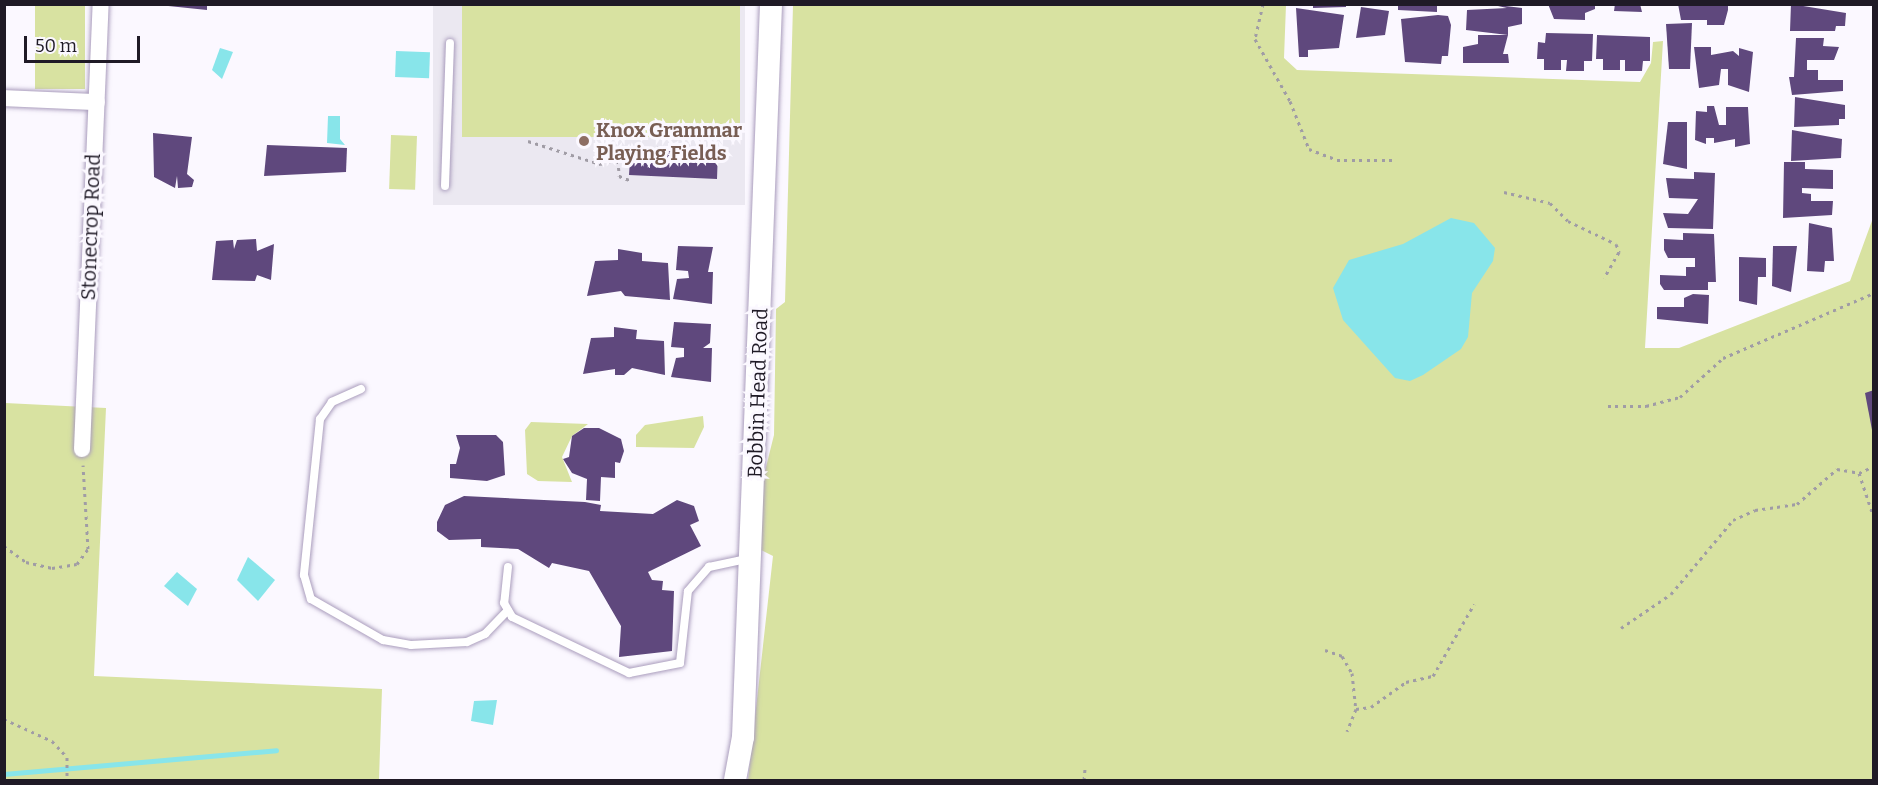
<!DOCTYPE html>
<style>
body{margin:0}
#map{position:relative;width:1878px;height:785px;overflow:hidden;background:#fbf8ff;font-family:Bitter,serif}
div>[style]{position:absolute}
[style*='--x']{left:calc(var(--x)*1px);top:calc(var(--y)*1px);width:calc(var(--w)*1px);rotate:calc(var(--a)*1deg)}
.built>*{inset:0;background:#ebe8f1;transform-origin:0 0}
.green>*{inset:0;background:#d8e2a1;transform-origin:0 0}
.water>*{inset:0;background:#88e5ea;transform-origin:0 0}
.stream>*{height:4.5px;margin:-2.25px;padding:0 2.25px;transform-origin:2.25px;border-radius:2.25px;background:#88e5ea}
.building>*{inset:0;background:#5f487d}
.path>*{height:3px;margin-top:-1.5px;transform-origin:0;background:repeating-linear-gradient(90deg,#a09ca5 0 3px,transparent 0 7.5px)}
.roads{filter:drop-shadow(0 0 2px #aa9dbd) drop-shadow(0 0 2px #aa9dbd)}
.service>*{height:8px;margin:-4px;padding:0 4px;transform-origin:4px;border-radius:4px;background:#fff}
.minor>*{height:16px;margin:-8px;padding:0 8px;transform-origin:8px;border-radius:8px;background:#fff}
.secondary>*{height:22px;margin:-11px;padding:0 11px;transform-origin:11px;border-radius:11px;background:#fff}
.dots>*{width:16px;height:16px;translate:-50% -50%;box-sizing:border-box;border:3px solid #fbf8ff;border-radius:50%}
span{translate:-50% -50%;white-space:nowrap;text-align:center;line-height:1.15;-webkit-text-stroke:6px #fbf8ff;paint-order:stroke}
.education-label{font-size:20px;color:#785e54;font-weight:700}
.left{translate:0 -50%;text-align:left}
.street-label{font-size:20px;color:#1f1a26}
.frame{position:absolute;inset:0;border:6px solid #1f1a26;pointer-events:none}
.scale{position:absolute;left:24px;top:36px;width:116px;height:27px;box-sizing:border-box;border:3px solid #1f1a26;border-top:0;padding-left:8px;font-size:18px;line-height:21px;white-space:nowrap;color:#1f1a26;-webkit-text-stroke:4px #fbf8ff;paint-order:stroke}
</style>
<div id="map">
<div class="built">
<div style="left:433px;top:5px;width:312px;height:200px"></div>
</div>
<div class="green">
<div style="left:35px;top:5px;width:50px;height:84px"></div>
<div style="left:462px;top:5px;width:278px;height:132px"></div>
<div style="clip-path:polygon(793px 5px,1286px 5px,1284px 58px,1297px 70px,1640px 82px,1651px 63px,1653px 42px,1663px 41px,1645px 348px,1679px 348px,1850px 281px,1873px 218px,1873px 780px,748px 780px,773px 556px,747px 543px,774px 435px,776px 309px,785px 302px)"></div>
<div style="left:391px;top:135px;width:26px;height:54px;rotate:2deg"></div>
<div style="clip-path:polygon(5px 403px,106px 408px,94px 676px,382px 689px,379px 780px,5px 780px)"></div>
<div style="clip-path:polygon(703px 416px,704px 427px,694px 448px,636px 447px,636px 435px,645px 425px)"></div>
<div style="clip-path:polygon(531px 422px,588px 424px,572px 436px,562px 457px,572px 482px,538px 481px,527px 474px,525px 430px)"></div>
</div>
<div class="water">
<div style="clip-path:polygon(220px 48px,233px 52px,222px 79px,212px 70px)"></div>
<div style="left:396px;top:51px;width:34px;height:26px;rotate:2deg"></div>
<div style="clip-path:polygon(328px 116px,340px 116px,340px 139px,345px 145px,327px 143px)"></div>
<div style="clip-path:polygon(1451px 218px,1474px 223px,1495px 248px,1493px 261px,1472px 293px,1468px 337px,1461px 349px,1423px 375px,1410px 381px,1395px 378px,1343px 320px,1333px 288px,1349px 260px,1403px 244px)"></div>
<div style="clip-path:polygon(248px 557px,275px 580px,258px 601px,237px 580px)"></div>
<div style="clip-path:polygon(177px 572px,197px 589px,188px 606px,164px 586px)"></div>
<div style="clip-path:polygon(497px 700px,493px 725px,471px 721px,474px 701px)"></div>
</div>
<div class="stream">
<div style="--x:4;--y:774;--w:273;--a:-5"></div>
</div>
<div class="building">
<div style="clip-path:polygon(149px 4px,207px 4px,207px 10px)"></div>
<div style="clip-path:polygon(1313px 4px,1346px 4px,1346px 7px,1313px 8px)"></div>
<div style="clip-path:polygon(1398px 4px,1437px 4px,1437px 12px,1398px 10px)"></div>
<div style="clip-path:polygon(1489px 4px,1522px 8px,1522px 24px,1508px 27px,1508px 35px,1466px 30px,1467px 10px,1507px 8px)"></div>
<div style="clip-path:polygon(1548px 4px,1595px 5px,1595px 9px,1585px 13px,1585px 20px,1554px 19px)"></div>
<div style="clip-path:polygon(1615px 4px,1640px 4px,1642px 12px,1614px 11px)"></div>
<div style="clip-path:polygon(1678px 4px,1728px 4px,1728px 10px,1724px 25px,1707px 25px,1707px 20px,1681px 20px)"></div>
<div style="clip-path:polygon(1791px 4px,1846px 13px,1845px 26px,1836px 26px,1835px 31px,1790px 31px)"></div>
<div style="clip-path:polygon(1361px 7px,1389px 11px,1385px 35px,1356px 38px)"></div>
<div style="clip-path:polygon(1296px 8px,1344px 15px,1339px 48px,1308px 50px,1308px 57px,1299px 57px)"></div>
<div style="clip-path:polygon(1438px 15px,1448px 16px,1451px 25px,1448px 56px,1442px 56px,1441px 64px,1405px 62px,1401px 19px)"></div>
<div style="clip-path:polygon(1692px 23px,1690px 69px,1669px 69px,1666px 24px)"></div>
<div style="clip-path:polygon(1546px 33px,1593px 34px,1592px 61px,1584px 61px,1584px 71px,1566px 71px,1567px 60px,1561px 60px,1561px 70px,1544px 70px,1544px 59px,1537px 59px,1538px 42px,1545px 43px)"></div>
<div style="clip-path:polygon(1478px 35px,1508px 35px,1503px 54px,1508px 54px,1509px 63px,1463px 63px,1463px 47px,1478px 44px)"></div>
<div style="clip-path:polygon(1597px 35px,1650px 37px,1650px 61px,1643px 61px,1642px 71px,1625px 71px,1625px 60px,1620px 60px,1620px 70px,1603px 70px,1603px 59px,1596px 59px)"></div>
<div style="clip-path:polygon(1796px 38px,1824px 38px,1823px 46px,1839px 47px,1834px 60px,1807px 60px,1807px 70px,1818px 70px,1818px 80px,1843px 80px,1843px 91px,1792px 95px,1789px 77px,1794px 77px)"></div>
<div style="clip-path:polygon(1694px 47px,1711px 47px,1711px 55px,1733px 51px,1739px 56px,1739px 48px,1753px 52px,1749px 92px,1728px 85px,1728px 69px,1721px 69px,1719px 85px,1699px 88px)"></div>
<div style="clip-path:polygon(1795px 97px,1845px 105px,1845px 119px,1839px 119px,1839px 125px,1794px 127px)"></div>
<div style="clip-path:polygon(1707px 106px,1714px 106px,1719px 125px,1726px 125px,1726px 107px,1748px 107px,1750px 144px,1735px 147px,1735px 139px,1714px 143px,1714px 138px,1706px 138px,1706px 144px,1695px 140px,1696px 111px,1707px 112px)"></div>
<div style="clip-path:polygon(1668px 122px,1687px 122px,1687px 169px,1663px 164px)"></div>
<div style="clip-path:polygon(1792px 130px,1842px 139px,1841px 158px,1791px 161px)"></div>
<div style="clip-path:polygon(153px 133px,192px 137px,187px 174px,194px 180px,192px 187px,178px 188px,177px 176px,175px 188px,154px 177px)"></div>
<div style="clip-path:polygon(267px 145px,347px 148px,346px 172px,264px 176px)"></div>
<div style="clip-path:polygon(660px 148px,718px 150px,717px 179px,629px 175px,630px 159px,660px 153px)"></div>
<div style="clip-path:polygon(1784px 162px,1805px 162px,1805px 169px,1833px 170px,1833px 189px,1802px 188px,1802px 193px,1811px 194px,1811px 201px,1833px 201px,1832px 215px,1783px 218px)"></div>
<div style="clip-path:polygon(1694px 172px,1715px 173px,1713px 229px,1668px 228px,1663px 213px,1688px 214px,1698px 199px,1669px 198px,1666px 178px,1694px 179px)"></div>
<div style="clip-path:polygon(1809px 223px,1832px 228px,1834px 261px,1825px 261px,1824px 272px,1807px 271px)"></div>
<div style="clip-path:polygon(1683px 233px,1714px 234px,1716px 282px,1708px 282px,1708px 290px,1664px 290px,1660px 284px,1660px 275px,1686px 276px,1686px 267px,1695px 267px,1695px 258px,1668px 258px,1664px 250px,1664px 239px,1683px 240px)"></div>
<div style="clip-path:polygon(256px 239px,257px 251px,274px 244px,271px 280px,257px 275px,255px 281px,212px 280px,216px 241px,233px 240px,234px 249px,237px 240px)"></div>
<div style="clip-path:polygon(678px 246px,713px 247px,708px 272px,713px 272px,712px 304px,673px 299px,677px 279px,689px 278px,688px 271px,676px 270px)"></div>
<div style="clip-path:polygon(1773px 246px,1797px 246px,1791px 292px,1772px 286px)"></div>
<div style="clip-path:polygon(618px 249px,642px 253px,642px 261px,668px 263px,670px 300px,625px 296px,621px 291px,587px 296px,595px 261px,618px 260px)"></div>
<div style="clip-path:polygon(1739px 257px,1766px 258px,1766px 277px,1758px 277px,1757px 305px,1739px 301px)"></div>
<div style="clip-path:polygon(1693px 294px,1709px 295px,1708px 324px,1657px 319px,1657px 307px,1684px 307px,1684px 298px)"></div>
<div style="clip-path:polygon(674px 322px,711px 324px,710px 343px,703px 348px,712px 348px,711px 382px,671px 377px,676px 358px,684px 357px,684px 348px,671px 347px)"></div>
<div style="clip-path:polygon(614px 327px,637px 330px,636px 339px,664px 341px,665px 375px,632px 368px,624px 375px,615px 375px,615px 369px,583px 374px,591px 338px,614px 337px)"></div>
<div style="clip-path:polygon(1874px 390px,1874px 430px,1872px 430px,1865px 393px)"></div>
<div style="clip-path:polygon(584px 428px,599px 428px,621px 439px,624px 451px,620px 463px,615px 462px,615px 478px,601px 477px,600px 501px,586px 500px,587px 479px,572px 473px,563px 459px,569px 457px,572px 436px)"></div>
<div style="clip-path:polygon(456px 435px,496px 435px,503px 442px,505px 475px,487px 481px,450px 478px,450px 464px,456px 464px,460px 448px)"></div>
<div style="clip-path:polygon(464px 496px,585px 502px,601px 505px,600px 511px,653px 514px,677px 500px,694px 506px,699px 521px,690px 525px,701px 546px,648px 572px,652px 580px,663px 581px,662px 590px,674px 591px,672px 651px,619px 657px,621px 626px,589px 571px,552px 563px,549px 568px,518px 549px,481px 547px,481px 539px,449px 540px,437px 531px,437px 522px,445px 505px)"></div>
</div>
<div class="path">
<div style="--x:1263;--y:4;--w:36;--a:103"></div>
<div style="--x:1255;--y:39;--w:71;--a:60.6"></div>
<div style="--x:1290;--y:101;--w:52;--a:68.4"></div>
<div style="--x:1309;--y:149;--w:30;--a:21"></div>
<div style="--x:1337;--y:160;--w:60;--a:0"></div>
<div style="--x:528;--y:141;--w:76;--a:17.7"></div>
<div style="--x:600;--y:164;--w:61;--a:-16.1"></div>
<div style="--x:618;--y:160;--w:16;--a:86"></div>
<div style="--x:619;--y:176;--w:14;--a:21"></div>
<div style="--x:1504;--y:192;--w:47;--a:13.4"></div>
<div style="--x:1550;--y:203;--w:25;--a:45"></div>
<div style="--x:1568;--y:221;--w:53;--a:25.6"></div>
<div style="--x:1616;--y:244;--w:9;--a:69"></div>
<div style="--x:1619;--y:252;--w:30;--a:120"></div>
<div style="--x:1608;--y:406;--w:38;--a:0"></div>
<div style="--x:1646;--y:406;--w:35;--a:-15"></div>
<div style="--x:1680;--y:397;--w:58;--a:-42.2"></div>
<div style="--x:1723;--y:358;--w:164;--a:-23.3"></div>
<div style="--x:1859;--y:473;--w:17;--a:-25"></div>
<div style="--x:4;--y:546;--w:27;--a:36"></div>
<div style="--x:26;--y:562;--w:27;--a:13"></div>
<div style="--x:52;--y:568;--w:25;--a:-9"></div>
<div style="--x:77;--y:564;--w:19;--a:-54"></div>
<div style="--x:88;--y:549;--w:84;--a:-93.4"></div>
<div style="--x:1621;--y:628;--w:60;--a:-34.2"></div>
<div style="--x:1671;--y:594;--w:97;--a:-50"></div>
<div style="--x:1733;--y:520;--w:24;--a:-24"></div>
<div style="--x:1755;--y:510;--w:42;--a:-8.1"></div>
<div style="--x:1797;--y:504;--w:53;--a:-41.2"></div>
<div style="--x:1837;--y:469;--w:22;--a:10"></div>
<div style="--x:1859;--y:473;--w:47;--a:71.6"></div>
<div style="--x:1325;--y:650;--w:18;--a:19"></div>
<div style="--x:1342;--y:656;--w:20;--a:60"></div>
<div style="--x:1352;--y:673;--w:36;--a:84"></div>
<div style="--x:1356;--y:709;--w:24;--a:112"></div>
<div style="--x:1356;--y:709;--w:15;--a:-8"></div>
<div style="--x:1371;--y:707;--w:43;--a:-35.5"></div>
<div style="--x:1406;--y:682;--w:28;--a:-13"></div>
<div style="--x:1433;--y:676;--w:83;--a:-60.3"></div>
<div style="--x:4;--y:719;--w:53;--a:24.6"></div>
<div style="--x:52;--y:741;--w:22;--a:47"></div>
<div style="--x:67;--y:757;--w:23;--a:90"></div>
<div style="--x:1084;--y:780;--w:11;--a:-85"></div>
</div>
<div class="roads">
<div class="service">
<div style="--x:445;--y:186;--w:143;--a:-88"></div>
<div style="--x:361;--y:389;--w:32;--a:156"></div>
<div style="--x:332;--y:402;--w:21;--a:125"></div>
<div style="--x:320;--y:419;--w:157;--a:95.9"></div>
<div style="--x:304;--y:575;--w:25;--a:74"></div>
<div style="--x:311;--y:599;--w:83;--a:29.7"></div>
<div style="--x:383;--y:640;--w:28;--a:10"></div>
<div style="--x:411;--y:645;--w:56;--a:-3.1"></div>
<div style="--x:467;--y:642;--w:20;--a:-24"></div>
<div style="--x:485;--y:634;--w:33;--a:-46"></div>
<div style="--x:508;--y:567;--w:36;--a:96"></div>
<div style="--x:504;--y:603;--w:16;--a:60"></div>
<div style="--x:512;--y:617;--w:130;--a:25.6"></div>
<div style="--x:629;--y:673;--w:52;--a:-11.1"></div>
<div style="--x:680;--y:663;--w:72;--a:-83.7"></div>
<div style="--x:688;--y:591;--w:32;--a:-49"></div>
<div style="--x:709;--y:567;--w:40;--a:-12"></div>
</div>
<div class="minor">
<div style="--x:4;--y:98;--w:93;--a:2.5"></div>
<div style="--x:82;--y:449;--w:445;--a:-87.6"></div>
</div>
<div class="secondary">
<div style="--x:735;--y:780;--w:44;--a:-79.5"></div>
<div style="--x:743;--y:737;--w:734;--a:-87.81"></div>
</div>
</div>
<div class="dots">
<div style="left:584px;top:141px;background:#8d6e63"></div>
</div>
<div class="education-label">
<span class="left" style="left:596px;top:142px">Knox Grammar<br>Playing Fields</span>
</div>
<div class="street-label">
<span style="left:91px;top:227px;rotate:-88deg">Stonecrop Road</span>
<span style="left:758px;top:393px;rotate:-88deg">Bobbin Head Road</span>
</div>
<div class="frame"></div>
<div class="scale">50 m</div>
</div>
